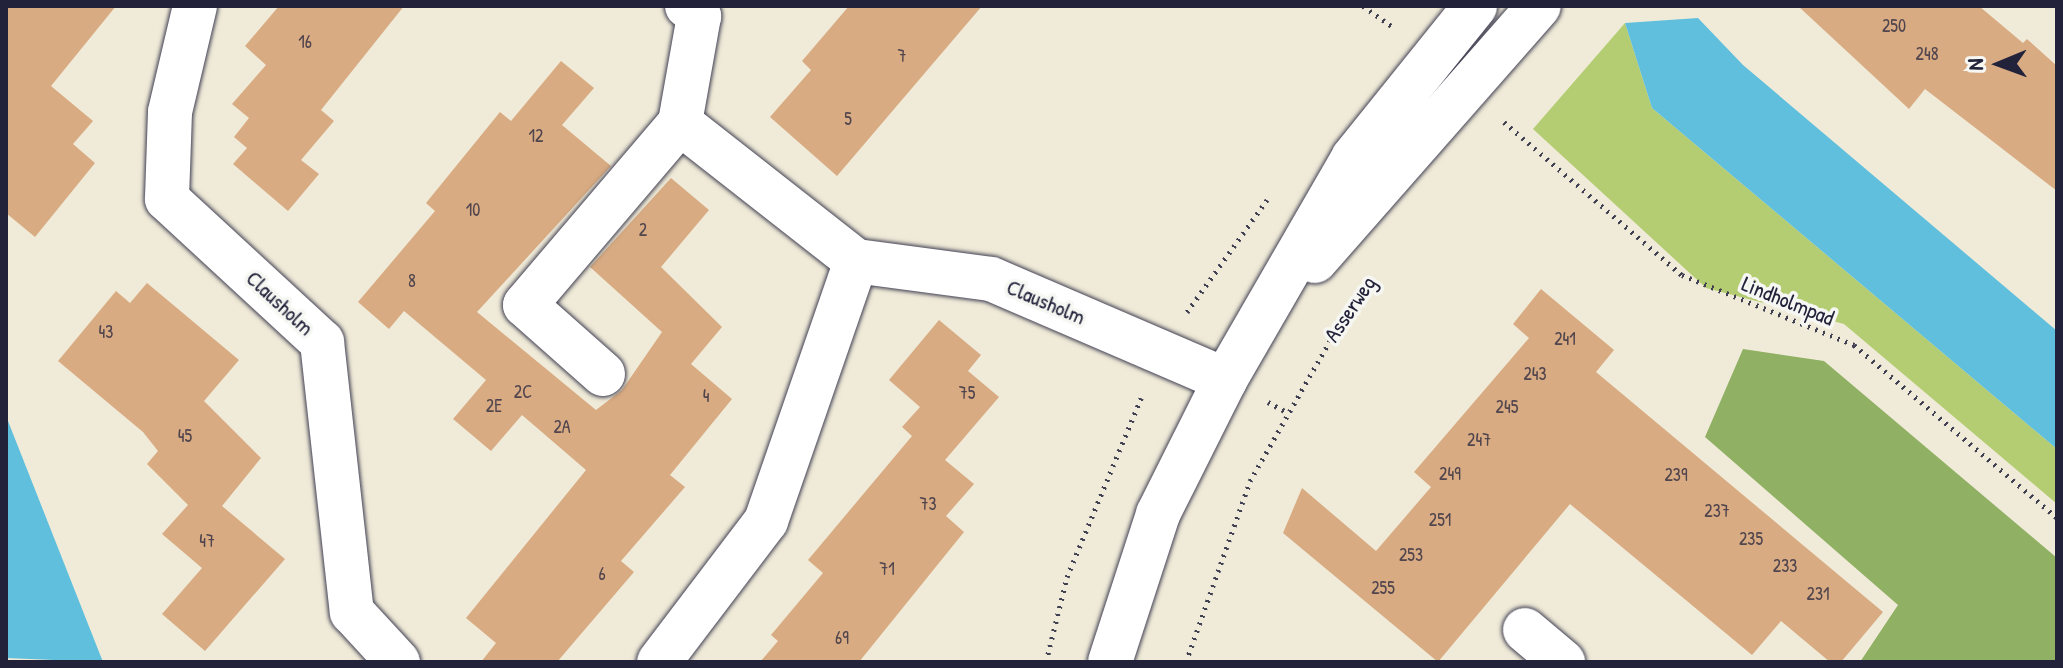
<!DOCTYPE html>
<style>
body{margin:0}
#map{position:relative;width:2063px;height:668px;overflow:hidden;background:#f0ebd8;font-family:"Patrick Hand",sans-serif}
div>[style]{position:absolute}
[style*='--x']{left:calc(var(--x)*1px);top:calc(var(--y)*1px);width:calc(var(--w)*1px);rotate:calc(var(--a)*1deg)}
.green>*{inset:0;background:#b5cd72}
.forest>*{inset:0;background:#90b064}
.water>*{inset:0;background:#5fbfdd}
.building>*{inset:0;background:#d8ab82}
.path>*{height:5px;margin-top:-2.5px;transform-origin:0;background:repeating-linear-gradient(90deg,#414053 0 2px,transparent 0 8px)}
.roads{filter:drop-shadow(0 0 2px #414053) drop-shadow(0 0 2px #414053)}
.minor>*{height:44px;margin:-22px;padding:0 22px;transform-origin:22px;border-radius:22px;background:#fff}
span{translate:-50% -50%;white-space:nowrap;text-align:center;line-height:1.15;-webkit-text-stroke:7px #f6f6f2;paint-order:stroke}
.number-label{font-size:18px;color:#50444d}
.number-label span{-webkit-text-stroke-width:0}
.street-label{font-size:22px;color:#22223b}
.frame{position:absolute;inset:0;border:8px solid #22223b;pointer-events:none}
.north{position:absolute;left:1959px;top:24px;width:80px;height:80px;-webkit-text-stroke:6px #f6f6f2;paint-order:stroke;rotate:269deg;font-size:22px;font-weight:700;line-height:32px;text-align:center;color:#22223b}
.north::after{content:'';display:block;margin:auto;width:28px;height:36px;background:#22223b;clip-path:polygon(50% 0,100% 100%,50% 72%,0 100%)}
</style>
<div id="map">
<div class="green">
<div style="clip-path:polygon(1625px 23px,1652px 108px,2057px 449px,2057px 504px,1844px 324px,1706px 288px,1533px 129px)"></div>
</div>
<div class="forest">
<div style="clip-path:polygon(1743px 349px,1824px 361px,2057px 558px,2057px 662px,1860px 662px,1898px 605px,1705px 437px)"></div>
</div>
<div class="water">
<div style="clip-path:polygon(1698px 18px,1743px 65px,2057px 331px,2057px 449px,1652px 108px,1625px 23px)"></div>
<div style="clip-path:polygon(6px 416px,103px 662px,6px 658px)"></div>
</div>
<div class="building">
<div style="clip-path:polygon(6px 6px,116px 6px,51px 86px,93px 121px,73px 144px,95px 163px,35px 237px,6px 213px)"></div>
<div style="clip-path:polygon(279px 6px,404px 6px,321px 110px,334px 121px,301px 160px,319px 174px,288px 211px,233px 164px,247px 148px,234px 137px,249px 118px,232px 104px,266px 65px,245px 46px)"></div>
<div style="clip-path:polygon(849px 6px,982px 6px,837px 176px,770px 117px,811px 70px,802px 61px)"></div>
<div style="clip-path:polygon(1798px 6px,1979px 6px,2023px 43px,2027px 39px,2057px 66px,2057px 191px,1925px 89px,1909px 109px)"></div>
<div style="clip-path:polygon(561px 61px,594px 88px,562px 125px,611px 166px,477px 312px,596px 410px,622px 390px,662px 332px,590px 267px,671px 178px,709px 210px,661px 267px,722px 327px,691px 364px,732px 399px,670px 475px,685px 487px,621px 561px,634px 572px,557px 662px,481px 662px,496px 643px,466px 618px,586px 470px,522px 415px,491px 451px,453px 419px,486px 380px,404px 311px,389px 329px,358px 302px,435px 211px,426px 203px,500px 112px,511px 121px)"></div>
<div style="clip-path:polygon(147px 283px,239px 360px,204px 401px,261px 458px,222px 506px,285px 559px,205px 651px,162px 614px,202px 568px,162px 534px,188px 505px,147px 464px,158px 451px,143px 432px,58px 361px,116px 291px,130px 303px)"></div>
<div style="clip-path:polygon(1541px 289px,1614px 350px,1596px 372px,1883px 612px,1841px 662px,1830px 662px,1781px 621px,1752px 655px,1570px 504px,1438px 662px,1283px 533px,1302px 488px,1376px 551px,1431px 487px,1414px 472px,1529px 338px,1513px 324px)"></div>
<div style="clip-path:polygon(939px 320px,981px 355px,968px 371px,999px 397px,945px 460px,974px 484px,946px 516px,964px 532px,859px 662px,760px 662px,778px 641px,771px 635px,823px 573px,808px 560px,912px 436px,902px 427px,920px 407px,889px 380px)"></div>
</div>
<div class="path">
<div style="--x:1363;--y:6;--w:37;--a:35"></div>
<div style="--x:1504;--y:122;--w:235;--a:40.7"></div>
<div style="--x:1682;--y:275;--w:186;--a:22.1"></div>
<div style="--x:1854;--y:345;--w:267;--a:40.4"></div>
<div style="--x:1187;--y:312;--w:138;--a:-54.5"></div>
<div style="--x:1268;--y:402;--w:19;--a:28"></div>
<div style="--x:1046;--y:662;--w:88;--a:-76.1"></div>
<div style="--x:1067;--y:577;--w:194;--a:-67.5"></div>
<div style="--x:1186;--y:662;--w:192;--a:-70.5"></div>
<div style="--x:1250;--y:481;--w:214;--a:-60.3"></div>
</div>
<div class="roads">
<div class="minor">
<div style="--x:195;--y:6;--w:109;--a:103.3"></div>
<div style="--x:170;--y:112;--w:87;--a:92"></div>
<div style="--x:167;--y:199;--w:211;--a:42.7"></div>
<div style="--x:322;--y:342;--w:272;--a:83.7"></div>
<div style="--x:352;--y:612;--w:68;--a:47.4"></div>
<div style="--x:687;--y:6;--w:16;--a:40"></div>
<div style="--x:699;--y:16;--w:109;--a:100.1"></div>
<div style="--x:680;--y:123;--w:224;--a:38.1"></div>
<div style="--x:856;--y:261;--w:136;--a:7.6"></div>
<div style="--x:991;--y:279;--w:255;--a:23.3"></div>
<div style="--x:1315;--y:261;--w:339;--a:-48.7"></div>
<div style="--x:603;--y:374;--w:104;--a:-138.5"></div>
<div style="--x:525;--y:305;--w:239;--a:-49.6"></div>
<div style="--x:1525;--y:630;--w:50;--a:40.1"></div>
<div style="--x:659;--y:662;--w:177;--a:-52.8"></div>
<div style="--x:766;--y:521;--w:275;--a:-70.9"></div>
<div style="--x:1110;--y:662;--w:156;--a:-72"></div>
<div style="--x:1158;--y:514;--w:150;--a:-63.4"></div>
<div style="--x:1225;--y:380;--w:256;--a:-60"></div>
<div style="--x:1353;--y:158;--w:195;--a:-51.2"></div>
</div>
</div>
<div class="number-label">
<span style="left:1894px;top:26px">250</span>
<span style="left:305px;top:42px">16</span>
<span style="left:1927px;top:54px">248</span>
<span style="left:902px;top:56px">7</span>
<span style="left:848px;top:119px">5</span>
<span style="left:536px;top:136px">12</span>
<span style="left:473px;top:210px">10</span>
<span style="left:643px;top:230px">2</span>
<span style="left:412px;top:281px">8</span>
<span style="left:106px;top:332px">43</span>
<span style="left:1565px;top:339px">241</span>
<span style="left:1535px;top:374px">243</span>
<span style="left:523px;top:392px">2C</span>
<span style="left:967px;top:393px">75</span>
<span style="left:706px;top:396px">4</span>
<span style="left:494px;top:406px">2E</span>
<span style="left:1507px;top:407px">245</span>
<span style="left:562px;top:427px">2A</span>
<span style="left:185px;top:436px">45</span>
<span style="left:1479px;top:440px">247</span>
<span style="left:1450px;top:474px">249</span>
<span style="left:1676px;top:475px">239</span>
<span style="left:928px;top:504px">73</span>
<span style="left:1717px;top:511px">237</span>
<span style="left:1440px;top:520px">251</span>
<span style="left:1751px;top:539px">235</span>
<span style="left:207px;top:541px">47</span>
<span style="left:1411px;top:555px">253</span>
<span style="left:1785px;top:566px">233</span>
<span style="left:887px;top:569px">71</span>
<span style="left:602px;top:574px">6</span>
<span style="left:1383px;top:588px">255</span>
<span style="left:1818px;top:594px">231</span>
<span style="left:842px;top:638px">69</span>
</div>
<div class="street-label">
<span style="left:1788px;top:301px;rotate:22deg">Lindholmpad</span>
<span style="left:1046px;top:302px;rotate:23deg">Clausholm</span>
<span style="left:280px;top:303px;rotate:43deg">Clausholm</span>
<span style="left:1350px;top:309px;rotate:-56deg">Asserweg</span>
</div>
<div class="frame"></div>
<div class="north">N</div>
</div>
